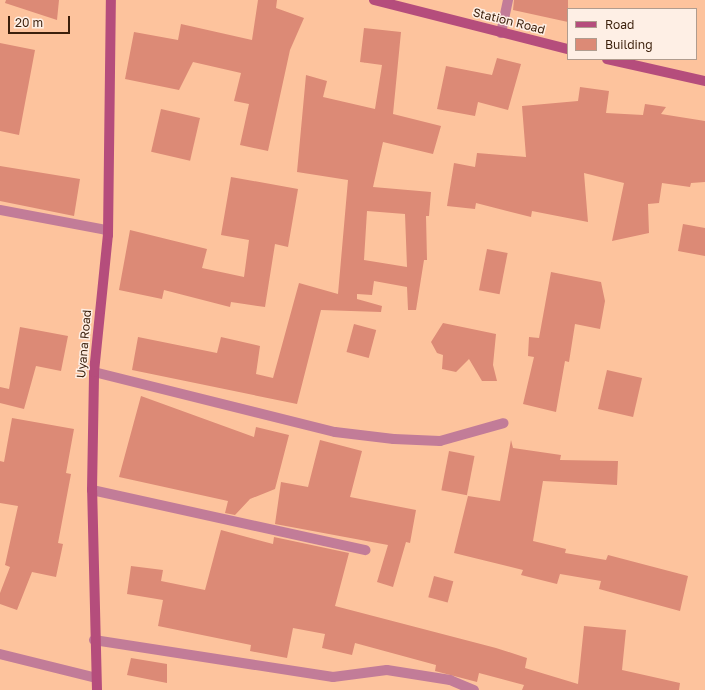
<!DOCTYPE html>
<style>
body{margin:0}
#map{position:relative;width:705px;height:690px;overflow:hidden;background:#fdc39d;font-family:"Golos Text",sans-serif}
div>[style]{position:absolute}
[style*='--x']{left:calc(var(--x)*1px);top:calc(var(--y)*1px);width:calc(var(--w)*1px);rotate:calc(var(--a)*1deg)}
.building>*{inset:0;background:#dc8a76;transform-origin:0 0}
.street>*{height:10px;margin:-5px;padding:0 5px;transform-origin:5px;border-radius:5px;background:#c27c98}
.secondary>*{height:10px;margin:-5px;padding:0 5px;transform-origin:5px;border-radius:5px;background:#b54d7c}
span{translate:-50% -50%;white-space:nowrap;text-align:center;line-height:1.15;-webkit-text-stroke:3px #feefe5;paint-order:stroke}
.street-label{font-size:12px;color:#3b1f0b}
.legend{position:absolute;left:567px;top:8px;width:130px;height:52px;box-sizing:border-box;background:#feefe5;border:1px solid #b09c8e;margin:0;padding:5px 7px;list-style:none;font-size:12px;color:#3b1f0b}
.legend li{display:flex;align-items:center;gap:8px;height:20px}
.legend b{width:20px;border:1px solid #b09c8e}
.scale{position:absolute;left:8px;top:16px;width:62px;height:18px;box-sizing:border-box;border:2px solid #3b1f0b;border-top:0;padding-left:5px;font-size:12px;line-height:14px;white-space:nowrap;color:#3b1f0b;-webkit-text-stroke:3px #feefe5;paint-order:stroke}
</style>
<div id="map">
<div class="building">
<div style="clip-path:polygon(6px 0,59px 0,57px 20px,5px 3px)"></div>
<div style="clip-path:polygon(258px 0,277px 0,276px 8px,304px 18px,290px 50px,268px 151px,240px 145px,249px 104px,234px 101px,241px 73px,193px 62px,179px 90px,125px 79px,134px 32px,178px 40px,181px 24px,252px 40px)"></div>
<div style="clip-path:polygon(514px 0,568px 0,568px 22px,513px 10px)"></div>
<div style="clip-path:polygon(evenodd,364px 28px,401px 32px,393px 114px,441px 126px,433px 154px,383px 142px,373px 187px,431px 192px,429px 216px,426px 216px,427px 260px,424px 260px,416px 310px,408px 310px,407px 287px,374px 281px,372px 295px,357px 294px,357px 299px,382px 306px,381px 312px,321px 310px,297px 404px,132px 370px,138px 337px,217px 353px,221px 337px,260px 346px,256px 374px,273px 378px,299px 283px,338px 294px,348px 180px,297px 172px,306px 75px,327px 81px,323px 97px,375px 109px,382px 65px,360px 62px,364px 28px,367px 211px,405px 214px,407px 267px,364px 260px,367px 211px)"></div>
<div style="clip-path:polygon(0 43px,35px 50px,19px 135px,0 131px)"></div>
<div style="clip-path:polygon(497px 58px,521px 64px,508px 110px,478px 102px,475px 116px,437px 109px,446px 66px,492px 75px)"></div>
<div style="clip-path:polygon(580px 87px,609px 91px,606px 113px,643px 115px,645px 104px,666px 107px,661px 114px,705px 121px,705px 182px,691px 183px,690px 187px,662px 183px,659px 203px,648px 204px,649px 233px,612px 241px,624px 183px,584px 173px,588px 222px,532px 211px,531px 217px,476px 203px,475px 209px,447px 206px,454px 163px,475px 167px,477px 153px,526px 157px,522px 106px,578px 101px)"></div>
<div style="left:161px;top:109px;width:40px;height:44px;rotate:13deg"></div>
<div style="clip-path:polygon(0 166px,80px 179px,74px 216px,0 201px)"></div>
<div style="clip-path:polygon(231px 177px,298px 189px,288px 247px,275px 244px,265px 307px,231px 302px,230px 307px,164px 290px,162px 299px,119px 290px,130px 230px,207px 249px,202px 268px,244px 277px,249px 240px,221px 235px)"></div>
<div style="clip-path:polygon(683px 224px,705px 228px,705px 256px,678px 251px)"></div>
<div style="left:487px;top:249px;width:21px;height:42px;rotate:11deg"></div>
<div style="clip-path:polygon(551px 272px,601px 282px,605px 301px,600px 329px,575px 324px,569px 362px,565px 361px,556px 412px,523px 404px,534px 357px,528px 356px,529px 337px,539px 338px)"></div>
<div style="clip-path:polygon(443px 323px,496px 334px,493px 365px,497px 381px,482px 381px,469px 359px,456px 372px,442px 369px,443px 355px,437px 353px,431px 342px)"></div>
<div style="left:354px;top:324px;width:23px;height:29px;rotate:15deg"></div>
<div style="clip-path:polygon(20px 327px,68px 336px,61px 371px,36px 366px,24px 409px,0 403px,0 387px,9px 389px)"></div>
<div style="left:607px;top:370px;width:36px;height:40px;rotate:13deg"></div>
<div style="clip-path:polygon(141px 396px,254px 437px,256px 427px,289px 435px,275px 489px,250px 499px,235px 515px,225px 513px,228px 501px,119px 477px)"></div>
<div style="clip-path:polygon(12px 418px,74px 429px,66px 473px,71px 474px,58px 543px,63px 544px,56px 577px,32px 572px,17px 610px,0 604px,0 593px,10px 567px,5px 565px,18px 506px,0 503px,0 461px,4px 462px)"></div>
<div style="clip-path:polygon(320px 440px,362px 451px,350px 497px,416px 510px,410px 543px,406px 542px,393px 587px,377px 582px,388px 545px,275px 524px,281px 482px,308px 487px)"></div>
<div style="clip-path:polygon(511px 440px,513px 448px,561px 455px,560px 460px,618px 461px,617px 485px,543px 481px,533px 541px,566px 549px,565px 553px,606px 560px,608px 555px,688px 576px,680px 611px,599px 589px,601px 581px,560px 574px,557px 584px,521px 575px,523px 570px,454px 553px,468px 496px,500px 501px)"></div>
<div style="left:449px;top:451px;width:26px;height:40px;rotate:11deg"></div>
<div style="clip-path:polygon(221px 530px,273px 544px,274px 537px,349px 553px,335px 606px,496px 648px,527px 658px,525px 668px,578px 684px,584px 626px,626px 630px,622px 670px,680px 683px,679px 690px,522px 690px,524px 685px,479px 673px,477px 682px,435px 671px,436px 665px,355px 643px,352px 655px,322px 648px,325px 634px,293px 628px,287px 658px,250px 651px,251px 645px,158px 626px,163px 600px,127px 594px,131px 566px,163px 570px,161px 581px,205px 590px)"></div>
<div style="left:434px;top:576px;width:20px;height:22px;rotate:15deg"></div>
<div style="clip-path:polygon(131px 658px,167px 664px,167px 683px,127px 675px)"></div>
</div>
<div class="street">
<div style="--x:501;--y:33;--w:34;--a:-78"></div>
<div style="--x:0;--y:210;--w:109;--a:10.6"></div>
<div style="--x:107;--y:230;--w:5;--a:79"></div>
<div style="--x:94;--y:372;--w:248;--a:14"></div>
<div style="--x:335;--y:432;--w:59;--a:6.8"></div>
<div style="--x:394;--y:439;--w:46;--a:2.5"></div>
<div style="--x:440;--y:441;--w:66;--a:-15.7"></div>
<div style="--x:92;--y:490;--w:280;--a:12.4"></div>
<div style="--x:94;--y:640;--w:242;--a:8.8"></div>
<div style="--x:333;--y:677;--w:54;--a:-7.4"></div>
<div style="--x:387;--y:670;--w:64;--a:9"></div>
<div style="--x:450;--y:680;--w:26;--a:23"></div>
<div style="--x:0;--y:654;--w:99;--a:14"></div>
</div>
<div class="secondary">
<div style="--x:374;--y:0;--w:200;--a:14.2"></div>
<div style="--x:607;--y:59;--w:100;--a:12.7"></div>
<div style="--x:97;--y:690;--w:200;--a:-91.4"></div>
<div style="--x:92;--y:490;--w:118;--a:-89"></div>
<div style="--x:94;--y:372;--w:138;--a:-84.2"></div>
<div style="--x:108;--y:235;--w:235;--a:-89.3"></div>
</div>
<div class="street-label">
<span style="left:509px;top:21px;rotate:14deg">Station Road</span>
<span style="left:84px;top:344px;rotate:-85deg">Uyana Road</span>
</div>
<ul class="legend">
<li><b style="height:5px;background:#b54d7c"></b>Road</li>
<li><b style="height:11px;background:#dc8a76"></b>Building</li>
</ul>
<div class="scale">20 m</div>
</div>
